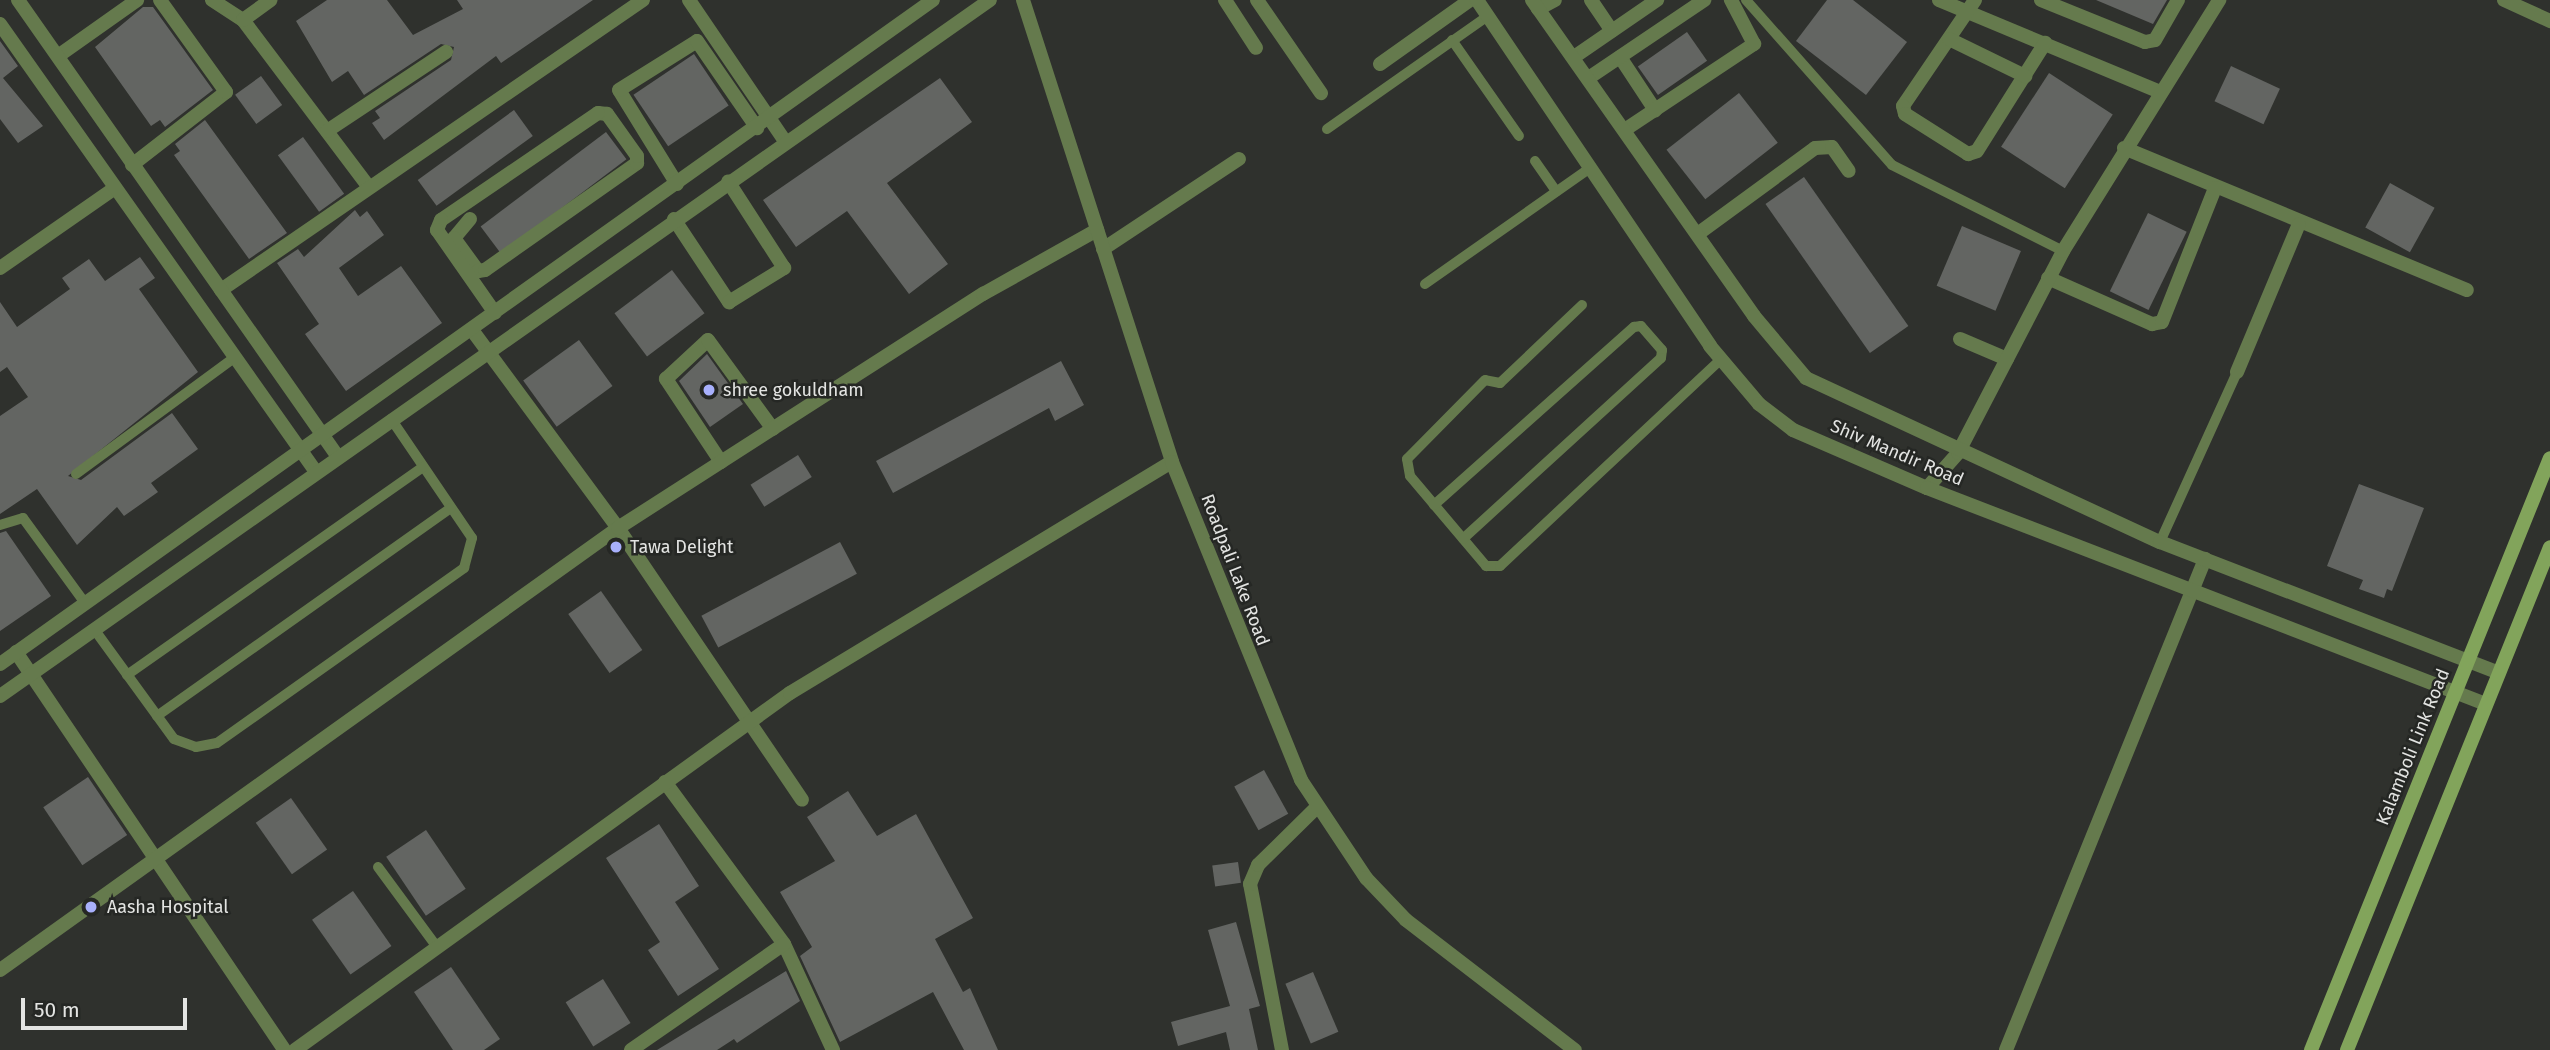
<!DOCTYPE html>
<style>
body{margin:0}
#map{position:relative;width:2550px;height:1050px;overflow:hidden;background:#2f312d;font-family:"Fira Sans",sans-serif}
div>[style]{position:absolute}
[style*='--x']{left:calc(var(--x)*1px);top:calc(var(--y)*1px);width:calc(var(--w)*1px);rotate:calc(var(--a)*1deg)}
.building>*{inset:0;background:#636562;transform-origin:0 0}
.service>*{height:10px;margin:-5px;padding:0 5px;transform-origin:5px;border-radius:5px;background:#657a4d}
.minor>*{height:14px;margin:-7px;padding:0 7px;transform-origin:7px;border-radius:7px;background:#657a4d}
.tertiary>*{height:14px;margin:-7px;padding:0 7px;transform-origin:7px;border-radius:7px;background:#657a4d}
.secondary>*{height:14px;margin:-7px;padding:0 7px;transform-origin:7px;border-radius:7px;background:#82a45b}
.dots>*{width:19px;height:19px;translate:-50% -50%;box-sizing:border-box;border:4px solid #252724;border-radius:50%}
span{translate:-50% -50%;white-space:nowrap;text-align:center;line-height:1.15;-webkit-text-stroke:5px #252724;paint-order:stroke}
.poi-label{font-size:18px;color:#e3e4e2}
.left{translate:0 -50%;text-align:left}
.street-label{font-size:18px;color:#e3e4e2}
.scale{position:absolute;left:21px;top:998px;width:166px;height:32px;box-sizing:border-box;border:4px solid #e3e4e2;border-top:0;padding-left:9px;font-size:21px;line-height:24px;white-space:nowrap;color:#e3e4e2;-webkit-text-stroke:5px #252724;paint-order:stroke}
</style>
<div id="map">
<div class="building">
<div style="clip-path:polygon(327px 0,387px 0,413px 35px,463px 9px,457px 0,593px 0,501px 63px,496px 56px,384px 140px,372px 123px,380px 118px,375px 111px,451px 60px,454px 47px,441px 44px,364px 95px,348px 71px,332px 82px,296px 21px)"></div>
<div style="clip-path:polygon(1827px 0,1853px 0,1907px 42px,1866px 95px,1796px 41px)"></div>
<div style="clip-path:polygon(2096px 0,2167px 0,2153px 24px)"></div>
<div style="clip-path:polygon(143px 7px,153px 7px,213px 90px,165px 127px,160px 120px,151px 126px,95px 47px)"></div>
<div style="left:1687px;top:32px;width:35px;height:60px;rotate:55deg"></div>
<div style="clip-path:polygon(0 41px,18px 66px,3px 78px,43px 126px,18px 143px,0 119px)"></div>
<div style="left:694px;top:54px;width:62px;height:73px;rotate:56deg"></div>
<div style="left:2231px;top:66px;width:54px;height:39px;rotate:25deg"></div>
<div style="left:2049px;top:73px;width:76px;height:88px;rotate:33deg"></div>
<div style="left:261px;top:76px;width:36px;height:32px;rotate:54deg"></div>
<div style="clip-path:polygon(940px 78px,972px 122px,887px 183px,948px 264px,909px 294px,847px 211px,796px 247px,763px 200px)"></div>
<div style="left:1739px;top:93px;width:63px;height:92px;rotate:52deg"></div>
<div style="left:514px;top:110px;width:32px;height:119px;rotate:54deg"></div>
<div style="clip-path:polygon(205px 120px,287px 233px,249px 259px,174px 155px,180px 151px,175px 144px)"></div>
<div style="left:606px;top:132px;width:34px;height:157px;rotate:53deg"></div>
<div style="left:303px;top:137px;width:70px;height:31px;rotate:54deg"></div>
<div style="left:1804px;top:177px;width:182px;height:47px;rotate:55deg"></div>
<div style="left:2390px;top:183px;width:51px;height:51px;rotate:29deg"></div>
<div style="clip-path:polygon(355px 210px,360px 217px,367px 211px,384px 235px,339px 268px,358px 296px,401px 266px,442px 323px,346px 391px,305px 334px,319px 324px,277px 263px,298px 249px,304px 257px)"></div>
<div style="left:2148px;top:213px;width:43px;height:87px;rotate:26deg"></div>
<div style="left:1962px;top:226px;width:64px;height:65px;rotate:23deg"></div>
<div style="clip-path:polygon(140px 257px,155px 278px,139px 289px,198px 372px,68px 476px,81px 480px,172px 413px,198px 449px,151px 483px,158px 492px,124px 516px,117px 507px,77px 545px,37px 489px,0 514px,0 416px,28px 397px,7px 367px,0 372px,0 302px,17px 327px,70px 289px,62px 278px,89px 259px,105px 281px)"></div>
<div style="left:672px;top:270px;width:54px;height:72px;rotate:53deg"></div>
<div style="left:579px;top:340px;width:57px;height:69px;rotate:54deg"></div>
<div style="clip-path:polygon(707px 354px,743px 404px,710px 427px,679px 381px)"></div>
<div style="clip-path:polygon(1061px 361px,1084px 405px,1055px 421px,1049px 408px,893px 493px,876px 461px)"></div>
<div style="left:798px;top:455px;width:26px;height:56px;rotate:58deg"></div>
<div style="clip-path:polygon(2359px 484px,2424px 508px,2392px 591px,2387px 589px,2384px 598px,2359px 589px,2363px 580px,2327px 566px)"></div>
<div style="clip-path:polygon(6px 531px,51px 596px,0 631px,0 533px)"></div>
<div style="left:840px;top:542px;width:36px;height:157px;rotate:62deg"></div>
<div style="left:601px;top:591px;width:72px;height:40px;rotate:55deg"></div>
<div style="left:1264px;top:770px;width:50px;height:34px;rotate:61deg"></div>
<div style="left:88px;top:777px;width:70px;height:54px;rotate:56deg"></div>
<div style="clip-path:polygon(848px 791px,877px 836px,916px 814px,973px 918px,935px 939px,963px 992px,970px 988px,998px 1050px,964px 1050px,933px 992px,840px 1042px,800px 956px,812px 947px,780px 892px,835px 861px,807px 817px)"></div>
<div style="left:291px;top:798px;width:63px;height:43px;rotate:55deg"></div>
<div style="clip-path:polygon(659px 824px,699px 886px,675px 902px,719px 969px,678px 996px,648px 950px,660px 942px,606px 858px)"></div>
<div style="left:426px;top:830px;width:71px;height:48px;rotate:56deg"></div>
<div style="left:1238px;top:862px;width:21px;height:26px;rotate:82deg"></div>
<div style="left:353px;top:891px;width:67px;height:50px;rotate:55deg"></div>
<div style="clip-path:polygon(1236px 922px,1260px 1006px,1249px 1009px,1258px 1050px,1230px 1050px,1226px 1032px,1178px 1046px,1171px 1022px,1230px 1006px,1208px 930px)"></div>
<div style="clip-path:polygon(451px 967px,500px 1039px,484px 1050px,453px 1050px,414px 992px)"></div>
<div style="clip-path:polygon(786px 971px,800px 1001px,737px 1043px,734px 1039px,717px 1050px,657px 1050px)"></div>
<div style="left:1313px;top:972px;width:65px;height:30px;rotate:67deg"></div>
<div style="left:603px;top:979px;width:52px;height:44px;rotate:58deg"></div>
</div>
<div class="service">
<div style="--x:1746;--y:0;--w:220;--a:48.5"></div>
<div style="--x:1892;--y:165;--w:191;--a:26.7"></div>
<div style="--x:1452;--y:40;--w:117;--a:55.1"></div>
<div style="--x:1327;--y:129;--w:197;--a:-35.1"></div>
<div style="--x:1535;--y:161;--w:37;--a:55"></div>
<div style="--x:1425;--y:284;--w:202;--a:-35.1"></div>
<div style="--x:1582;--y:305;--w:113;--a:136.4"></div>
<div style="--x:1500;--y:383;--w:15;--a:-169"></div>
<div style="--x:1485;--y:380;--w:111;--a:134.6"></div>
<div style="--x:1407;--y:459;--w:17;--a:80"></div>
<div style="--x:1410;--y:476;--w:118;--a:49.8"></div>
<div style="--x:1486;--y:566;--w:14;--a:0"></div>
<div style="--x:1500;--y:566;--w:301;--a:-43.1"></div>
<div style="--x:76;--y:474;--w:197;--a:-36.3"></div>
<div style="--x:1434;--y:505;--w:268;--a:-41.7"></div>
<div style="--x:1634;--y:327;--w:7;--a:-8"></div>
<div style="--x:1641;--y:326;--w:32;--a:49"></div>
<div style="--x:1662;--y:350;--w:8;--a:97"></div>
<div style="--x:1661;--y:358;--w:268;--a:137.6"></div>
<div style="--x:0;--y:525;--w:24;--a:-17"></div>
<div style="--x:23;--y:518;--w:105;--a:53.9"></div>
<div style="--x:2160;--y:542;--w:187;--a:-65.6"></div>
<div style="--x:94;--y:629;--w:136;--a:54"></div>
<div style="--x:174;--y:739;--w:23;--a:20"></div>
<div style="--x:196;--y:747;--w:21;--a:-11"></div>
<div style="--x:217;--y:743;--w:303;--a:-35.3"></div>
<div style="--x:464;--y:568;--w:31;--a:-75"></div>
<div style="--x:472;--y:538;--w:144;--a:-124.2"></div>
<div style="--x:127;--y:675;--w:362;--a:-35.1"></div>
<div style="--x:157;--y:716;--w:360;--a:-35.3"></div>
<div style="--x:378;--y:867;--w:99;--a:53.6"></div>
</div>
<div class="minor">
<div style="--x:212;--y:0;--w:37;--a:33"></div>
<div style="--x:243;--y:20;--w:209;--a:53"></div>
<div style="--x:689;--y:0;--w:171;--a:55.8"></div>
<div style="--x:1225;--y:0;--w:57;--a:57.1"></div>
<div style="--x:1257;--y:0;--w:113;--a:55.5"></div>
<div style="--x:1591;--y:0;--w:37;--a:56"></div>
<div style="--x:1939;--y:0;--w:237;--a:22.6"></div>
<div style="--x:1975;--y:0;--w:128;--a:124.2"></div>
<div style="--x:1903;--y:106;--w:8;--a:76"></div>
<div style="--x:1905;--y:114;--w:75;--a:32.4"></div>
<div style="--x:1968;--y:154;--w:9;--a:-18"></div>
<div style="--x:1977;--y:151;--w:128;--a:-57.8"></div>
<div style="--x:2041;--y:0;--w:112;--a:22"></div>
<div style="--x:2145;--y:42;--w:10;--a:-11"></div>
<div style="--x:2155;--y:40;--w:46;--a:-60.1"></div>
<div style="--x:2504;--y:0;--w:51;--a:24.5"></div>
<div style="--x:1538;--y:9;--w:19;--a:-28"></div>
<div style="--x:243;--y:20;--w:34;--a:-36"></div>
<div style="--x:1949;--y:39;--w:85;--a:26"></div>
<div style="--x:58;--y:56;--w:97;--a:-35.3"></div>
<div style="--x:1574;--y:57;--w:101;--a:-34.5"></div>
<div style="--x:1620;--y:57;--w:64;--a:56.6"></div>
<div style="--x:1380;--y:64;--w:110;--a:-35.4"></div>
<div style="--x:1590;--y:77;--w:138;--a:-34"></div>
<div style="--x:1626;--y:129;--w:154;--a:-33.6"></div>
<div style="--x:1754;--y:44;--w:50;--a:-117.6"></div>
<div style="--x:327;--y:131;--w:143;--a:-33.6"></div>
<div style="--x:2124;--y:148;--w:371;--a:22.5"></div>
<div style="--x:132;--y:165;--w:119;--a:-37.8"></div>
<div style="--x:226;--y:92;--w:113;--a:-125.7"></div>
<div style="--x:677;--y:184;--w:110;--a:-121.7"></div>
<div style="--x:619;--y:90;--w:92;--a:-32.1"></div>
<div style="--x:697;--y:41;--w:106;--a:55.4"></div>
<div style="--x:470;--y:219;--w:25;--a:130"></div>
<div style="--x:454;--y:238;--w:41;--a:54"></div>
<div style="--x:478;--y:271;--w:7;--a:-8"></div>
<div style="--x:485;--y:270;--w:186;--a:-35.1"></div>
<div style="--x:637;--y:163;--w:7;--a:-90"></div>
<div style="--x:637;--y:156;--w:52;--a:-125.5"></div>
<div style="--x:607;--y:114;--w:9;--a:-174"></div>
<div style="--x:598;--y:113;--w:190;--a:145.7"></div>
<div style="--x:441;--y:220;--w:11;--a:112"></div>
<div style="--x:437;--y:230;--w:101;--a:55.1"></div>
<div style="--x:674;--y:219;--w:100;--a:56.5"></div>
<div style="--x:729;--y:302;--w:65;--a:-31.7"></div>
<div style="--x:784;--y:268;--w:103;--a:-122.8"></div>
<div style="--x:1699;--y:233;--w:144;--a:-36.2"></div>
<div style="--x:1815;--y:148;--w:17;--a:-3"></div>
<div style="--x:1832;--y:147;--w:29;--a:55"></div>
<div style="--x:1103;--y:249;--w:163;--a:-33.5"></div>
<div style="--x:0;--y:268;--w:140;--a:-34.8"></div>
<div style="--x:2048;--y:278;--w:114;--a:23.9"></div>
<div style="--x:2152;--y:324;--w:10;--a:-11"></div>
<div style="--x:2162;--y:322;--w:144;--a:-68.4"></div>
<div style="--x:221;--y:290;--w:512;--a:-34.5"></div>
<div style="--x:472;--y:330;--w:246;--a:53.6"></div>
<div style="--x:618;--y:528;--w:328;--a:55.9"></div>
<div style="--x:1960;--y:339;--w:51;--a:23.1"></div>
<div style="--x:2237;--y:372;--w:160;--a:-67.3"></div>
<div style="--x:721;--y:462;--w:100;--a:-123.5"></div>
<div style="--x:666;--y:379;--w:57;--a:-42.9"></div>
<div style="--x:708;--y:340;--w:110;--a:53.9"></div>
<div style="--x:1927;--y:488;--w:47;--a:-48.5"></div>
<div style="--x:1958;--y:453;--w:228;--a:-62.5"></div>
<div style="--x:2063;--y:251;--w:296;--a:-58.1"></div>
<div style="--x:16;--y:652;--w:480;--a:56"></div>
<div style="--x:665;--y:782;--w:201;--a:53.7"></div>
<div style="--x:784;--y:944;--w:117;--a:65.2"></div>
<div style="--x:0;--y:970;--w:760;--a:-35.57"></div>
<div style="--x:618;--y:528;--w:434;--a:-32.7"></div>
<div style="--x:983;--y:294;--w:131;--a:-29.3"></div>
<div style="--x:295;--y:1050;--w:610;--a:-35.8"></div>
<div style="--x:790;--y:693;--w:446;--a:-31.2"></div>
<div style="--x:631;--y:1050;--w:186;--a:-34.7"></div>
<div style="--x:1282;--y:1050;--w:169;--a:-100.9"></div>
<div style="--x:1250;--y:884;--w:21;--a:-67"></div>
<div style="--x:1258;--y:865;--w:83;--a:-44.5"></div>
<div style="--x:2006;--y:1050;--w:530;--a:-67.94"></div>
</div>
<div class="tertiary">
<div style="--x:18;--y:0;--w:558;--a:55"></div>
<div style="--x:1023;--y:0;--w:485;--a:72.1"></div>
<div style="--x:1172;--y:462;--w:343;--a:67.9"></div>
<div style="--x:1301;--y:780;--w:118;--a:56.4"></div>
<div style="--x:1366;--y:878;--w:58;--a:46.4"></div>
<div style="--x:1406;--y:920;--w:213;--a:37.6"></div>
<div style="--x:1477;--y:0;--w:417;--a:56"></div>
<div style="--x:1710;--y:346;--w:76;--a:49.8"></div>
<div style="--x:1759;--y:404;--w:43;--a:37.4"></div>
<div style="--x:1793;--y:430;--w:146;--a:23.4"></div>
<div style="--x:1927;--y:488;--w:599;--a:21.13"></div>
<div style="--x:1532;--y:0;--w:386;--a:54.9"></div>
<div style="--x:1754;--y:316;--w:81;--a:50"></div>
<div style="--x:1806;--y:378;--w:390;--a:24.9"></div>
<div style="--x:2160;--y:542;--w:363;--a:21.1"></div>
<div style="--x:0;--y:24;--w:548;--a:54.8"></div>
<div style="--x:0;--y:664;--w:1145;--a:-35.44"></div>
<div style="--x:0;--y:696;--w:1210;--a:-35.11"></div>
</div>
<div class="secondary">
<div style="--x:2311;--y:1050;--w:638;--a:-68.02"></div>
<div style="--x:2347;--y:1050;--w:542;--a:-68.02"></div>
</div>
<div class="dots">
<div style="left:709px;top:390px;background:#a8b0fc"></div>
<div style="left:616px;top:547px;background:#a8b0fc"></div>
<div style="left:91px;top:907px;background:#a8b0fc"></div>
</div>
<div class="poi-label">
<span class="left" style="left:723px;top:390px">shree gokuldham</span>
<span class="left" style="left:630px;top:547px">Tawa Delight</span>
<span class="left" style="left:107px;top:907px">Aasha Hospital</span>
</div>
<div class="street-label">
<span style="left:1897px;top:453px;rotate:23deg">Shiv Mandir Road</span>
<span style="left:1235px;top:570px;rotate:69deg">Roadpali Lake Road</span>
<span style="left:2413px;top:747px;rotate:-68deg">Kalamboli Link Road</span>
</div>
<div class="scale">50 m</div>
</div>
